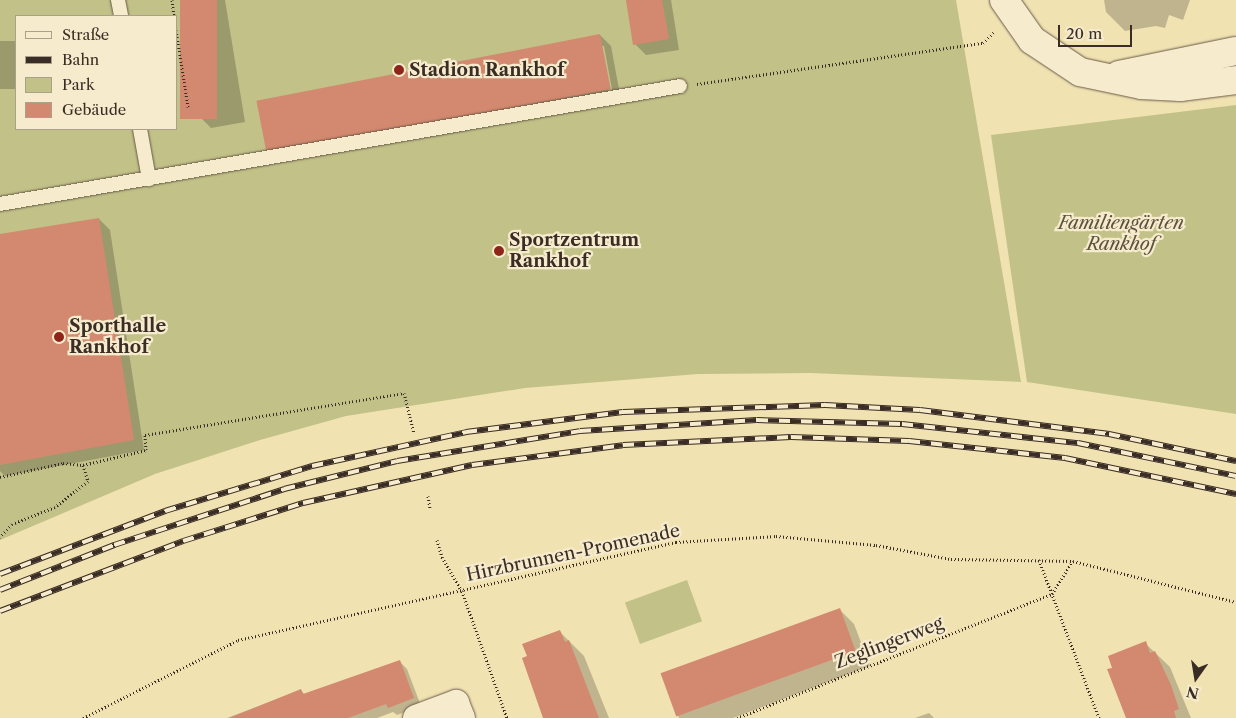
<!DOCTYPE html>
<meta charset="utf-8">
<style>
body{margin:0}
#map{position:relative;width:1236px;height:718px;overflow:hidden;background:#f1e2b2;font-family:"Libre Caslon Text",serif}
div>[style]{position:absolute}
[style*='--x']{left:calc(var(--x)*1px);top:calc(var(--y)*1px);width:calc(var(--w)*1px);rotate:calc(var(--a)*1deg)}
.green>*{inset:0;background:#c1c188;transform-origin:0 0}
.shadow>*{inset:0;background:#0003;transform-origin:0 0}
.building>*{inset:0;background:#d3896f;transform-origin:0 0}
.path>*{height:3px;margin-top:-1.5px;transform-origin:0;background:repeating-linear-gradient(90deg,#3a2d25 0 1px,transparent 0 3.5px)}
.roads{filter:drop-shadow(0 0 1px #685a48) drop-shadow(0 0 1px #685a48)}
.lane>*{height:14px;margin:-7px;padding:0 7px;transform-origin:7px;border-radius:7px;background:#f6eccd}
.street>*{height:26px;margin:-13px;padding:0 13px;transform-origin:13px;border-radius:13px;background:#f6eccd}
.secondary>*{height:28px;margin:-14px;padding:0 14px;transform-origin:14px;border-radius:14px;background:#f6eccd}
.rail>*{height:5.5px;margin-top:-2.75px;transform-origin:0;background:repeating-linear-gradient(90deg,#f6eccd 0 11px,#3a2d25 0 22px);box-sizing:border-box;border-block:1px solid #3a2d25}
.dots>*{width:14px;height:14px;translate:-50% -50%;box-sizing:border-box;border:2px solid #f6eccd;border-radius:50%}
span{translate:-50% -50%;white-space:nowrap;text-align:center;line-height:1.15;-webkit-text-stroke:4.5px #f6eccd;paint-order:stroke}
.poi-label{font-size:18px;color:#3a2d25;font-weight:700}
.left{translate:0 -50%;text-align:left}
.park-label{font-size:18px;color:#5c523e;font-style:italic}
.street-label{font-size:18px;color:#3a2d25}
.legend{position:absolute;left:15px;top:15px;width:162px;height:115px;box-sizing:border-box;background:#f6eccd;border:1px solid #aba08a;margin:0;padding:6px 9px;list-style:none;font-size:15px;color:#3a2d25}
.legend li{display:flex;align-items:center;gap:10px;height:25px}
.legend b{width:25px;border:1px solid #aba08a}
.north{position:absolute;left:1171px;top:653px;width:50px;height:50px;-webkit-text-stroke:4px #f6eccd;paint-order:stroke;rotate:193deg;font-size:14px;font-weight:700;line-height:20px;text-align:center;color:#3a2d25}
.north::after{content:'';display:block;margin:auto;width:18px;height:22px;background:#3a2d25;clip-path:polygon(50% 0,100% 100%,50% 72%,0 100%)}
.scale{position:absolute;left:1058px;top:25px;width:74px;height:22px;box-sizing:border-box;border:2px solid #3a2d25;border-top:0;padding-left:6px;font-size:15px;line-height:18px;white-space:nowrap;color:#3a2d25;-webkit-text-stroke:4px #f6eccd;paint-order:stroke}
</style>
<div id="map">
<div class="green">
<div style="clip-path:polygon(evenodd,0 0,956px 0,1021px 382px,811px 373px,698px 374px,525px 388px,346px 416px,260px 440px,155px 474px,0 540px,0 0,16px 16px,176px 16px,176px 129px,16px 129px,16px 16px)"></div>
<div style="clip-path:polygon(1236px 105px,1236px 414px,1027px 382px,991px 135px)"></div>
<div style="left:687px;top:580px;width:44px;height:66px;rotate:70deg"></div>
</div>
<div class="shadow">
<div style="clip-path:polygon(181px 0,225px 0,245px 122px,211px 128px,200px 117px)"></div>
<div style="clip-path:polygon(627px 0,671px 0,679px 50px,646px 55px,635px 44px)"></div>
<div style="clip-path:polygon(1104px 0,1190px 0,1183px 20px,1169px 15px,1165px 28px,1156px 26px,1125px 31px,1106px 12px)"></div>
<div style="clip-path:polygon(evenodd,600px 35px,611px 46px,621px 100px,277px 158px,266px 147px,600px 35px,601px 46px,604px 46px,613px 95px,610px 96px,601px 46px)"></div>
<div style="left:16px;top:41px;width:48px;height:16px;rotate:90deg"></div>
<div style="clip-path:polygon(99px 219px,110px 230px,144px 450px,5px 476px,0 471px,0 235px)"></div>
<div style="clip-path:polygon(840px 610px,854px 624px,870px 666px,733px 718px,679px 718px,663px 677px)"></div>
<div style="clip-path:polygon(560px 632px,584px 656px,609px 718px,547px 718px)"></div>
<div style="clip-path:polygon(1145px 643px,1170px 667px,1191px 718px,1127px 718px,1114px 668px)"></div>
<div style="clip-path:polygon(399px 661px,407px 669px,421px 706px,397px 715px,393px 712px,377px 718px,227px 718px,301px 690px,305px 695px)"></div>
<div style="clip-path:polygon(929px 713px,934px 718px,915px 718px)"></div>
</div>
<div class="building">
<div style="left:180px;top:0;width:37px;height:119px"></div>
<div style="clip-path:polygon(626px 0,662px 0,669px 39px,633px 45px)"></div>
<div style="left:600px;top:34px;width:56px;height:350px;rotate:79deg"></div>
<div style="clip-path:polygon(99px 218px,134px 440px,0 465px,0 234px)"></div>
<div style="left:840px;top:608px;width:46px;height:191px;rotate:70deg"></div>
<div style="clip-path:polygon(560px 630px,565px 642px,569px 640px,599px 718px,543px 718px,522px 658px,527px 656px,522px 644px)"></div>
<div style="clip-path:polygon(1146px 641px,1150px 653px,1155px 651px,1171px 685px,1179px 709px,1174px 711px,1176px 718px,1126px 718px,1107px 669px,1112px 668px,1108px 656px)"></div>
<div style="clip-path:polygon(400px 660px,414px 698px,388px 708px,386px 704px,348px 718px,229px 718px,301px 689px,303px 694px)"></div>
</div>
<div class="path">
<div style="--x:172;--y:0;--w:16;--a:83"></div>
<div style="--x:176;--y:30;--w:78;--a:81.1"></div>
<div style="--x:697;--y:84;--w:289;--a:-8.2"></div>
<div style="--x:983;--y:43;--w:17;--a:-45"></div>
<div style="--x:83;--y:465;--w:65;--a:-13.4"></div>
<div style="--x:146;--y:450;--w:15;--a:-94"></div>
<div style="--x:145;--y:435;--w:262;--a:-9.2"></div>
<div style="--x:404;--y:393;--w:41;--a:76"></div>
<div style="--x:0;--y:477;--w:65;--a:-12.5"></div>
<div style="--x:63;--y:463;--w:20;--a:6"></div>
<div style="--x:83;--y:465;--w:17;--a:73"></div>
<div style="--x:88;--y:481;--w:42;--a:141.8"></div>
<div style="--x:55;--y:507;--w:46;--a:158.4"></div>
<div style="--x:12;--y:524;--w:18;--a:133"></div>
<div style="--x:428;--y:496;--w:13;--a:81"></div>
<div style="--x:437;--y:540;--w:18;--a:74"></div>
<div style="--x:442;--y:557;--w:39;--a:60"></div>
<div style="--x:462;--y:591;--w:135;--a:70.5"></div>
<div style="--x:1039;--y:560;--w:169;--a:69.2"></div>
<div style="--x:1052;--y:594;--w:39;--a:-58"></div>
<div style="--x:83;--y:718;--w:174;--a:-26.7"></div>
<div style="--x:238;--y:640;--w:449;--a:-12.6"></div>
<div style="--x:676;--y:542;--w:100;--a:-3.4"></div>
<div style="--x:776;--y:536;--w:100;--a:5.1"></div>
<div style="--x:876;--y:545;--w:76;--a:10.6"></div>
<div style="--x:951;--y:559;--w:122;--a:0.9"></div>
<div style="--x:1073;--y:561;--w:168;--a:14.1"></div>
<div style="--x:737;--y:718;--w:338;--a:-21.5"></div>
</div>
<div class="roads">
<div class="lane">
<div style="--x:118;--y:0;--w:16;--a:79"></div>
<div style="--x:140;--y:129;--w:51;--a:79.8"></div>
<div style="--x:0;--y:204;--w:690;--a:-9.84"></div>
</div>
<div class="street">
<div style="--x:416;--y:718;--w:43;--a:-20.6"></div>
<div style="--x:456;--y:703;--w:16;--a:68"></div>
</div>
<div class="secondary">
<div style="--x:1004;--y:0;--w:49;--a:55"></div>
<div style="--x:1032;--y:40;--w:58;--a:33.7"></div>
<div style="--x:1080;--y:72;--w:62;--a:12"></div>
<div style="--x:1141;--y:85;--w:39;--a:3"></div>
<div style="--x:1180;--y:87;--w:56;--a:-7.1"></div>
<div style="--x:1119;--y:75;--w:119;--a:-11.6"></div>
</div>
</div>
<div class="rail">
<div style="--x:0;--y:574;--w:177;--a:-20.9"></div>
<div style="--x:165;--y:511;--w:154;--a:-17"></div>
<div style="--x:312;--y:466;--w:158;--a:-12.4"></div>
<div style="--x:466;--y:432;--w:158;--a:-7.3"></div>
<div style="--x:623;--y:412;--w:202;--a:-2"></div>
<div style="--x:825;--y:405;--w:95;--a:3"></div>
<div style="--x:920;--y:410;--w:191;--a:7.2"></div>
<div style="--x:1109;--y:434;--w:130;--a:12"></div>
<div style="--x:0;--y:590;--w:123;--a:-21.5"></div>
<div style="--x:114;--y:545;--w:179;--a:-18.2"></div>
<div style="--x:284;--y:489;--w:116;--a:-13.9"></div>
<div style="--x:397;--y:461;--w:185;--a:-9.3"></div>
<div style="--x:580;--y:431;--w:177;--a:-3.6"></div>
<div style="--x:757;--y:420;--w:145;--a:1.6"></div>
<div style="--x:902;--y:424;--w:177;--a:6.2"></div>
<div style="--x:1078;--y:443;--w:161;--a:11.8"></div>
<div style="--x:0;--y:611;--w:196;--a:-20.9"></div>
<div style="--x:183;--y:541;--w:126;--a:-17.6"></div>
<div style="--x:303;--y:503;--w:173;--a:-12.7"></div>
<div style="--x:472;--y:465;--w:152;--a:-7.5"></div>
<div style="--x:623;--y:445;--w:168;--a:-2.7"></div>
<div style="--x:791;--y:437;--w:118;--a:1.9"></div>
<div style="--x:909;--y:441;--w:157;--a:6.2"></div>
<div style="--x:1065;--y:458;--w:175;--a:11.9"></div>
</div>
<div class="dots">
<div style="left:399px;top:70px;background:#8f2418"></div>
<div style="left:499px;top:251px;background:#8f2418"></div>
<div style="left:59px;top:337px;background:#8f2418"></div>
</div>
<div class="poi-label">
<span class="left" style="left:409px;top:70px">Stadion Rankhof</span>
<span class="left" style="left:509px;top:251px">Sportzentrum<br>Rankhof</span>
<span class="left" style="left:69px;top:337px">Sporthalle<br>Rankhof</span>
</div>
<div class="park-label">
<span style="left:1121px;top:234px">Familiengärten<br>Rankhof</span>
</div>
<div class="street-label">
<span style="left:573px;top:553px;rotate:-12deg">Hirzbrunnen-Promenade</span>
<span style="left:889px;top:643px;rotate:-21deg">Zeglingerweg</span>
</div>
<ul class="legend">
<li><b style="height:6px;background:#f6eccd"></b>Straße</li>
<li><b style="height:6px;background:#3a2d25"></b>Bahn</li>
<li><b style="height:14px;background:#c1c188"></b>Park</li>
<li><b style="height:14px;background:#d3896f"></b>Gebäude</li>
</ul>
<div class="north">N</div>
<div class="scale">20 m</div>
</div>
